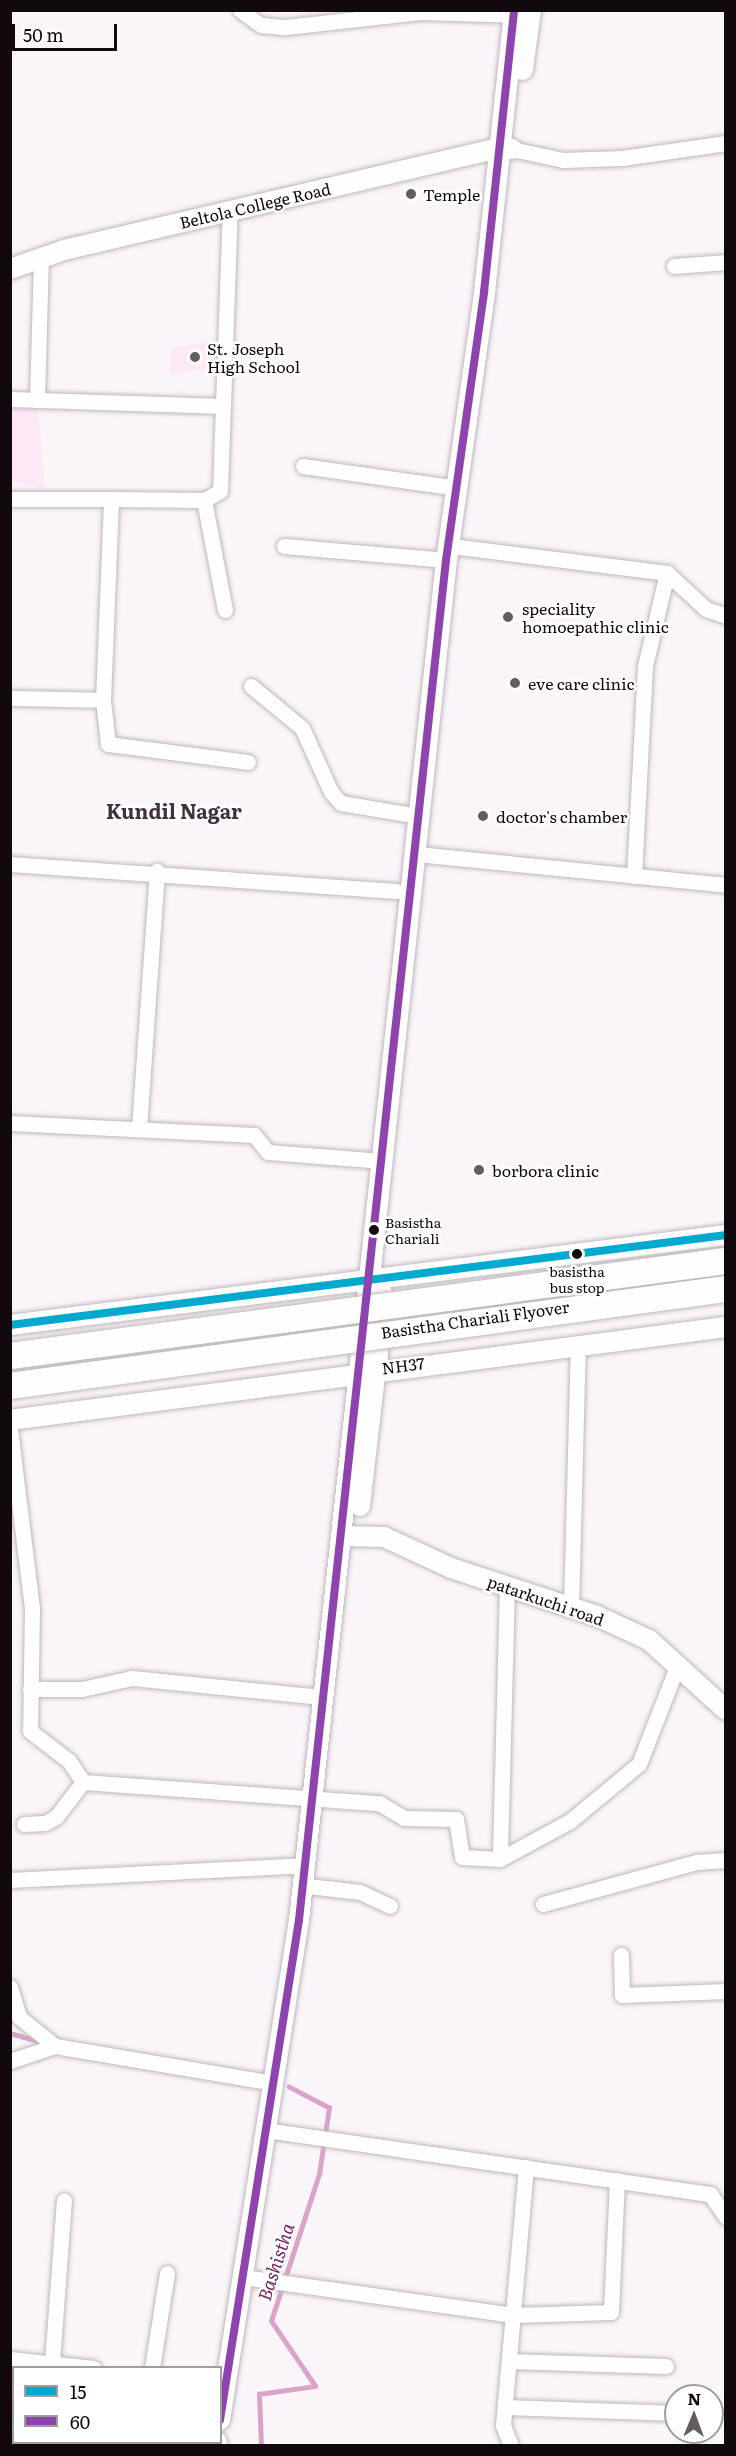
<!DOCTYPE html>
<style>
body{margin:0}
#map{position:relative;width:736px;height:2456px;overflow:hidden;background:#faf5f8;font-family:Literata,serif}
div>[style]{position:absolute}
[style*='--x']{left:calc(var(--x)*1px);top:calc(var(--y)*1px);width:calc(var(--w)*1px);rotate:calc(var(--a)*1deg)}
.built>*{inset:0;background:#fde8f5}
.stream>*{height:4.5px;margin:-2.25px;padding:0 2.25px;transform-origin:2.25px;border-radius:2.25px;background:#d9a4c8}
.roads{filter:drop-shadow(0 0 2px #bfb7bc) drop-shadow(0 0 2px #bfb7bc)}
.minor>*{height:15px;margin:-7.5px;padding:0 7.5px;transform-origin:7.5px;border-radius:7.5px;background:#fefefe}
.tertiary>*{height:20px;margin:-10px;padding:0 10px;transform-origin:10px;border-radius:10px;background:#fefefe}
.secondary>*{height:21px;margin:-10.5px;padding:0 10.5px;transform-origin:10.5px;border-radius:10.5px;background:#fefefe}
.bridges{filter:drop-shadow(0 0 2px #bfb7bc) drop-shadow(0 0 2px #bfb7bc)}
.trunk-bridge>*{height:26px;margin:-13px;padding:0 13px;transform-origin:13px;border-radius:13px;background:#fefefe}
.bus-1>*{height:8px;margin:-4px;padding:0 4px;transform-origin:4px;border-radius:4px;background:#00a9ce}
.bus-2>*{height:8px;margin:-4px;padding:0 4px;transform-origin:4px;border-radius:4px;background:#8e44ad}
.dots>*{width:16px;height:16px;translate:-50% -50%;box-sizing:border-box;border:3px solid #fff;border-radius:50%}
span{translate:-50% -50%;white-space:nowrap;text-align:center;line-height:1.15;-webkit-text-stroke:5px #fff;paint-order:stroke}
.bus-label{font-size:14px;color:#11090e}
.left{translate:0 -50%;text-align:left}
.poi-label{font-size:16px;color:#11090e}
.street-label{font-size:16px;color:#11090e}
.water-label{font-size:18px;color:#75205f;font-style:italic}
.quarter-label{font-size:20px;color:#43303d;font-weight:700}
.frame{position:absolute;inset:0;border:12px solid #11090e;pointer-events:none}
.legend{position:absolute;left:12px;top:2366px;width:210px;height:78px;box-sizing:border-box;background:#fff;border:2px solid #a09d9f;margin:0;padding:8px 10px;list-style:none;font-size:18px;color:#11090e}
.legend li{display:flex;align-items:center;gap:12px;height:30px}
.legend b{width:30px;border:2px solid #a09d9f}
.north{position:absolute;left:664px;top:2384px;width:60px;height:60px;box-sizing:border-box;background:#fff;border:2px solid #a09d9f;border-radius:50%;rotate:1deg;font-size:16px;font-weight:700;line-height:24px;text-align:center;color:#11090e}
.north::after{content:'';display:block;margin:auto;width:21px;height:27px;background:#635c60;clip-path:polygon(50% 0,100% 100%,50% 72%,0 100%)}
.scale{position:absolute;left:12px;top:24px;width:105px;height:27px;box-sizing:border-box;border:3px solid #11090e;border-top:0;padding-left:8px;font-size:18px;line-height:21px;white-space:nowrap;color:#11090e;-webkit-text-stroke:4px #fff;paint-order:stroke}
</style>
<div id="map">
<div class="built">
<div style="clip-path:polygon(219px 340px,219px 367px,170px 375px,171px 348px)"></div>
<div style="clip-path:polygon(10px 398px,37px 400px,45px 489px,11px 482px)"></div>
</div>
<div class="stream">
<div style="--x:10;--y:2033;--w:32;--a:16"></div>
<div style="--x:261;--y:2446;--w:52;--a:-92.2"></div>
<div style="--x:259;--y:2394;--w:57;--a:-8.1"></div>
<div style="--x:315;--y:2386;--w:78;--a:-124.1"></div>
<div style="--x:271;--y:2321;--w:155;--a:-71.9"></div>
<div style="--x:319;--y:2174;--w:67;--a:-81.4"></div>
<div style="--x:329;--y:2108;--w:45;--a:-152.3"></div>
</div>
<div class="roads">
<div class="minor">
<div style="--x:240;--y:10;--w:26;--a:36"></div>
<div style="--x:261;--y:25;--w:25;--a:5"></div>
<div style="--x:286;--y:27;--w:135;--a:-6.4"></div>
<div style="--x:420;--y:12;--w:103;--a:1.7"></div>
<div style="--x:512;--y:149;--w:52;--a:12.2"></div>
<div style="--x:563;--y:160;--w:59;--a:-1.9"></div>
<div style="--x:622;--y:158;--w:105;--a:-8.2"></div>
<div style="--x:674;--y:266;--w:52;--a:-4.4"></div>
<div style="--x:10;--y:399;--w:213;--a:1.9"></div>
<div style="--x:37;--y:400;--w:142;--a:-88.4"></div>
<div style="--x:303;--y:466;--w:156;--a:8.1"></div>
<div style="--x:10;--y:499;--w:101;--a:0"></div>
<div style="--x:204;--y:500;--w:18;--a:-29"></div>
<div style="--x:220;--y:491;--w:281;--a:-88"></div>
<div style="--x:284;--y:546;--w:163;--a:4.9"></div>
<div style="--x:459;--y:547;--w:210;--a:7.1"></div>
<div style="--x:667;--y:573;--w:53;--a:42.7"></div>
<div style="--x:706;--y:609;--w:21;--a:19"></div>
<div style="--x:251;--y:686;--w:66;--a:39.5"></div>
<div style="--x:302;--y:728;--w:70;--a:65.6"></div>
<div style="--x:331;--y:792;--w:15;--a:48"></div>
<div style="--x:341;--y:803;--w:79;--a:9.5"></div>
<div style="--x:10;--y:698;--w:93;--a:1.2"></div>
<div style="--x:103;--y:700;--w:201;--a:-87.7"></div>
<div style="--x:111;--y:499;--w:93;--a:0.6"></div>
<div style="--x:204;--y:500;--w:112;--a:79.2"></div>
<div style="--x:103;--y:700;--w:44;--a:83.5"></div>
<div style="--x:108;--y:744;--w:141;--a:7.3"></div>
<div style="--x:427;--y:855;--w:301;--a:5.7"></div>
<div style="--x:10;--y:864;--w:387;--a:4"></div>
<div style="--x:634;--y:876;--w:210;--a:-87"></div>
<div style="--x:645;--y:666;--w:96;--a:-76.7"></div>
<div style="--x:10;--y:1123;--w:244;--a:2.8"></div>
<div style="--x:254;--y:1135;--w:22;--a:51"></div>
<div style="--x:268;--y:1152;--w:115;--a:4.5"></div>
<div style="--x:139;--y:1128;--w:258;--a:-86"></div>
<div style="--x:10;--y:1429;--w:181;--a:83"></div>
<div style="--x:32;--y:1609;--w:122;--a:90.9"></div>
<div style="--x:30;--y:1731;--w:49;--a:37.6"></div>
<div style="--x:69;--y:1761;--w:25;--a:56"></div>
<div style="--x:83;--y:1782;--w:297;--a:4.1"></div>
<div style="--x:379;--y:1803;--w:29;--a:31"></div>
<div style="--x:404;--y:1818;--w:52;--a:1.1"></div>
<div style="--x:456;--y:1819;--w:38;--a:81"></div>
<div style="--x:462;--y:1857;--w:38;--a:3"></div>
<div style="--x:507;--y:1586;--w:273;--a:91.5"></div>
<div style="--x:500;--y:1859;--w:80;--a:-28.5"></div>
<div style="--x:570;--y:1821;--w:89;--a:-39.6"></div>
<div style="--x:639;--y:1764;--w:107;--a:-68.7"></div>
<div style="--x:571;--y:1607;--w:262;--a:-88.5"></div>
<div style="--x:30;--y:1689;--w:52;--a:0"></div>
<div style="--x:82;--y:1689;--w:51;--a:-12.4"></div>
<div style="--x:132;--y:1678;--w:193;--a:5.7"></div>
<div style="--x:24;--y:1824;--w:21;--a:-3"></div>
<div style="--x:45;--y:1823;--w:13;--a:-29"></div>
<div style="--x:56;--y:1817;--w:44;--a:-52.4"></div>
<div style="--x:10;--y:1880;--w:293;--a:-2.9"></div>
<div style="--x:300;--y:1885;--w:60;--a:6.7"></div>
<div style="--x:360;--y:1892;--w:33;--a:25"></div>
<div style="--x:543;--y:1904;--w:160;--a:-15.3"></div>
<div style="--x:697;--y:1862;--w:29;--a:-4"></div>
<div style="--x:621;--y:1955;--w:40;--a:88.6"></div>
<div style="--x:622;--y:1995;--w:104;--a:-2.2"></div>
<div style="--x:10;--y:1987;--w:31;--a:73"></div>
<div style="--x:19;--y:2017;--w:46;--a:38.9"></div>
<div style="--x:55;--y:2046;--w:47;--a:161.6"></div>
<div style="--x:55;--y:2046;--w:221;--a:9.6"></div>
<div style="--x:265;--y:2130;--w:450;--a:8.2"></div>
<div style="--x:710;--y:2194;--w:28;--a:55"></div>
<div style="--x:243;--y:2277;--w:273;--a:8"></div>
<div style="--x:513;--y:2315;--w:98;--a:-1.8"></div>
<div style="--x:611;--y:2312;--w:132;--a:-87.4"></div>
<div style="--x:10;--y:2359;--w:84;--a:6.1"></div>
<div style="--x:509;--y:2361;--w:157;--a:1.8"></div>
<div style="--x:52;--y:2363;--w:163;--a:-85.8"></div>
<div style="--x:152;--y:2368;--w:96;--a:-81"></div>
<div style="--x:505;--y:2407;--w:171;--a:2"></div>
<div style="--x:10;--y:2443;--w:22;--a:8"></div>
<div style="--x:511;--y:2446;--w:22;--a:-111"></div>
<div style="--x:503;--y:2425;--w:259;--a:-84.9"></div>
</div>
<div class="tertiary">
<div style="--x:10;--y:269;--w:57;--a:-19.4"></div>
<div style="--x:64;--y:250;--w:450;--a:-13.2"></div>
<div style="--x:502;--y:147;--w:10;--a:11"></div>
<div style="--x:10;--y:1325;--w:722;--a:-7.16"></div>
<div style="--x:10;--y:1420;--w:722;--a:-7.4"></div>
<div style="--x:360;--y:1506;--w:139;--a:-83.4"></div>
<div style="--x:344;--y:1536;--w:40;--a:1.4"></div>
<div style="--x:384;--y:1537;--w:74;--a:24.8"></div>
<div style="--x:451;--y:1568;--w:154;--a:18.2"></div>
<div style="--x:597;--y:1616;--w:57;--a:24.8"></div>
<div style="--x:649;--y:1640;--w:104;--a:42.3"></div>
<div style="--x:220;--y:2420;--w:506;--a:-81.02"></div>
<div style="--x:299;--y:1920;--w:552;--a:-83.76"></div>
<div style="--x:217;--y:2446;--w:4;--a:-90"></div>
</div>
<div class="secondary">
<div style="--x:522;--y:69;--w:60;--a:-82.3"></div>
<div style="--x:376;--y:1368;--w:76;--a:-86.2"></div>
<div style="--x:359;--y:1371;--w:816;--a:-83.88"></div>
<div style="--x:446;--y:560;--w:271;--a:-81.9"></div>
<div style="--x:484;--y:292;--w:284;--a:-83.9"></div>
</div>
</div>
<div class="bridges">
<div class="trunk-bridge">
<div style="--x:10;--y:1356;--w:722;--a:-7.56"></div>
<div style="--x:10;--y:1386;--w:723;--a:-7.72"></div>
</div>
</div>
<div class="bus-1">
<div style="--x:10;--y:1325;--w:722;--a:-7.16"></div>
</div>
<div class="bus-2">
<div style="--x:220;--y:2420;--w:506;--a:-81.02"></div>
<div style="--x:299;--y:1920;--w:1368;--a:-83.83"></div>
<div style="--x:446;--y:560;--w:271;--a:-81.9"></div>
<div style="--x:484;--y:292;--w:284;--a:-83.9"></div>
</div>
<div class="dots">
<div style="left:411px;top:194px;background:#635c60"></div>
<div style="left:195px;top:357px;background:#635c60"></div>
<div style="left:508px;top:617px;background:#635c60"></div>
<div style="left:515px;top:683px;background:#635c60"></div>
<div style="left:483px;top:816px;background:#635c60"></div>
<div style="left:479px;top:1170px;background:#635c60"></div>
<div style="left:374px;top:1230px;background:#11090e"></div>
<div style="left:577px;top:1254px;background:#11090e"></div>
</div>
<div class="bus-label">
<span class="left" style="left:385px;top:1230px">Basistha<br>Chariali</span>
<span style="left:577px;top:1279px">basistha<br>bus stop</span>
</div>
<div class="poi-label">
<span class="left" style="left:423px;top:194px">Temple</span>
<span class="left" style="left:207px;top:357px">St. Joseph<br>High School</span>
<span class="left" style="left:522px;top:617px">speciality<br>homoepathic clinic</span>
<span class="left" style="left:528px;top:683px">eve care clinic</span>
<span class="left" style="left:496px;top:816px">doctor's chamber</span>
<span class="left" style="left:492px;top:1170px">borbora clinic</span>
</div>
<div class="street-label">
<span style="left:255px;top:205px;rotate:-13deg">Beltola College Road</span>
<span style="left:475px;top:1319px;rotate:-8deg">Basistha Chariali Flyover</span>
<span style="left:403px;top:1365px;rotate:-7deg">NH37</span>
<span style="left:546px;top:1600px;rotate:19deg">patarkuchi road</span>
</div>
<div class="water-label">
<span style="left:276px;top:2262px;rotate:-72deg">Bashistha</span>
</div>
<div class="quarter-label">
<span style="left:174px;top:810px">Kundil Nagar</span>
</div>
<div class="frame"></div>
<ul class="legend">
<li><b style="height:8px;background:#00a9ce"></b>15</li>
<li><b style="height:8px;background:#8e44ad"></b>60</li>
</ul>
<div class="north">N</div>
<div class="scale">50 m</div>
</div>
